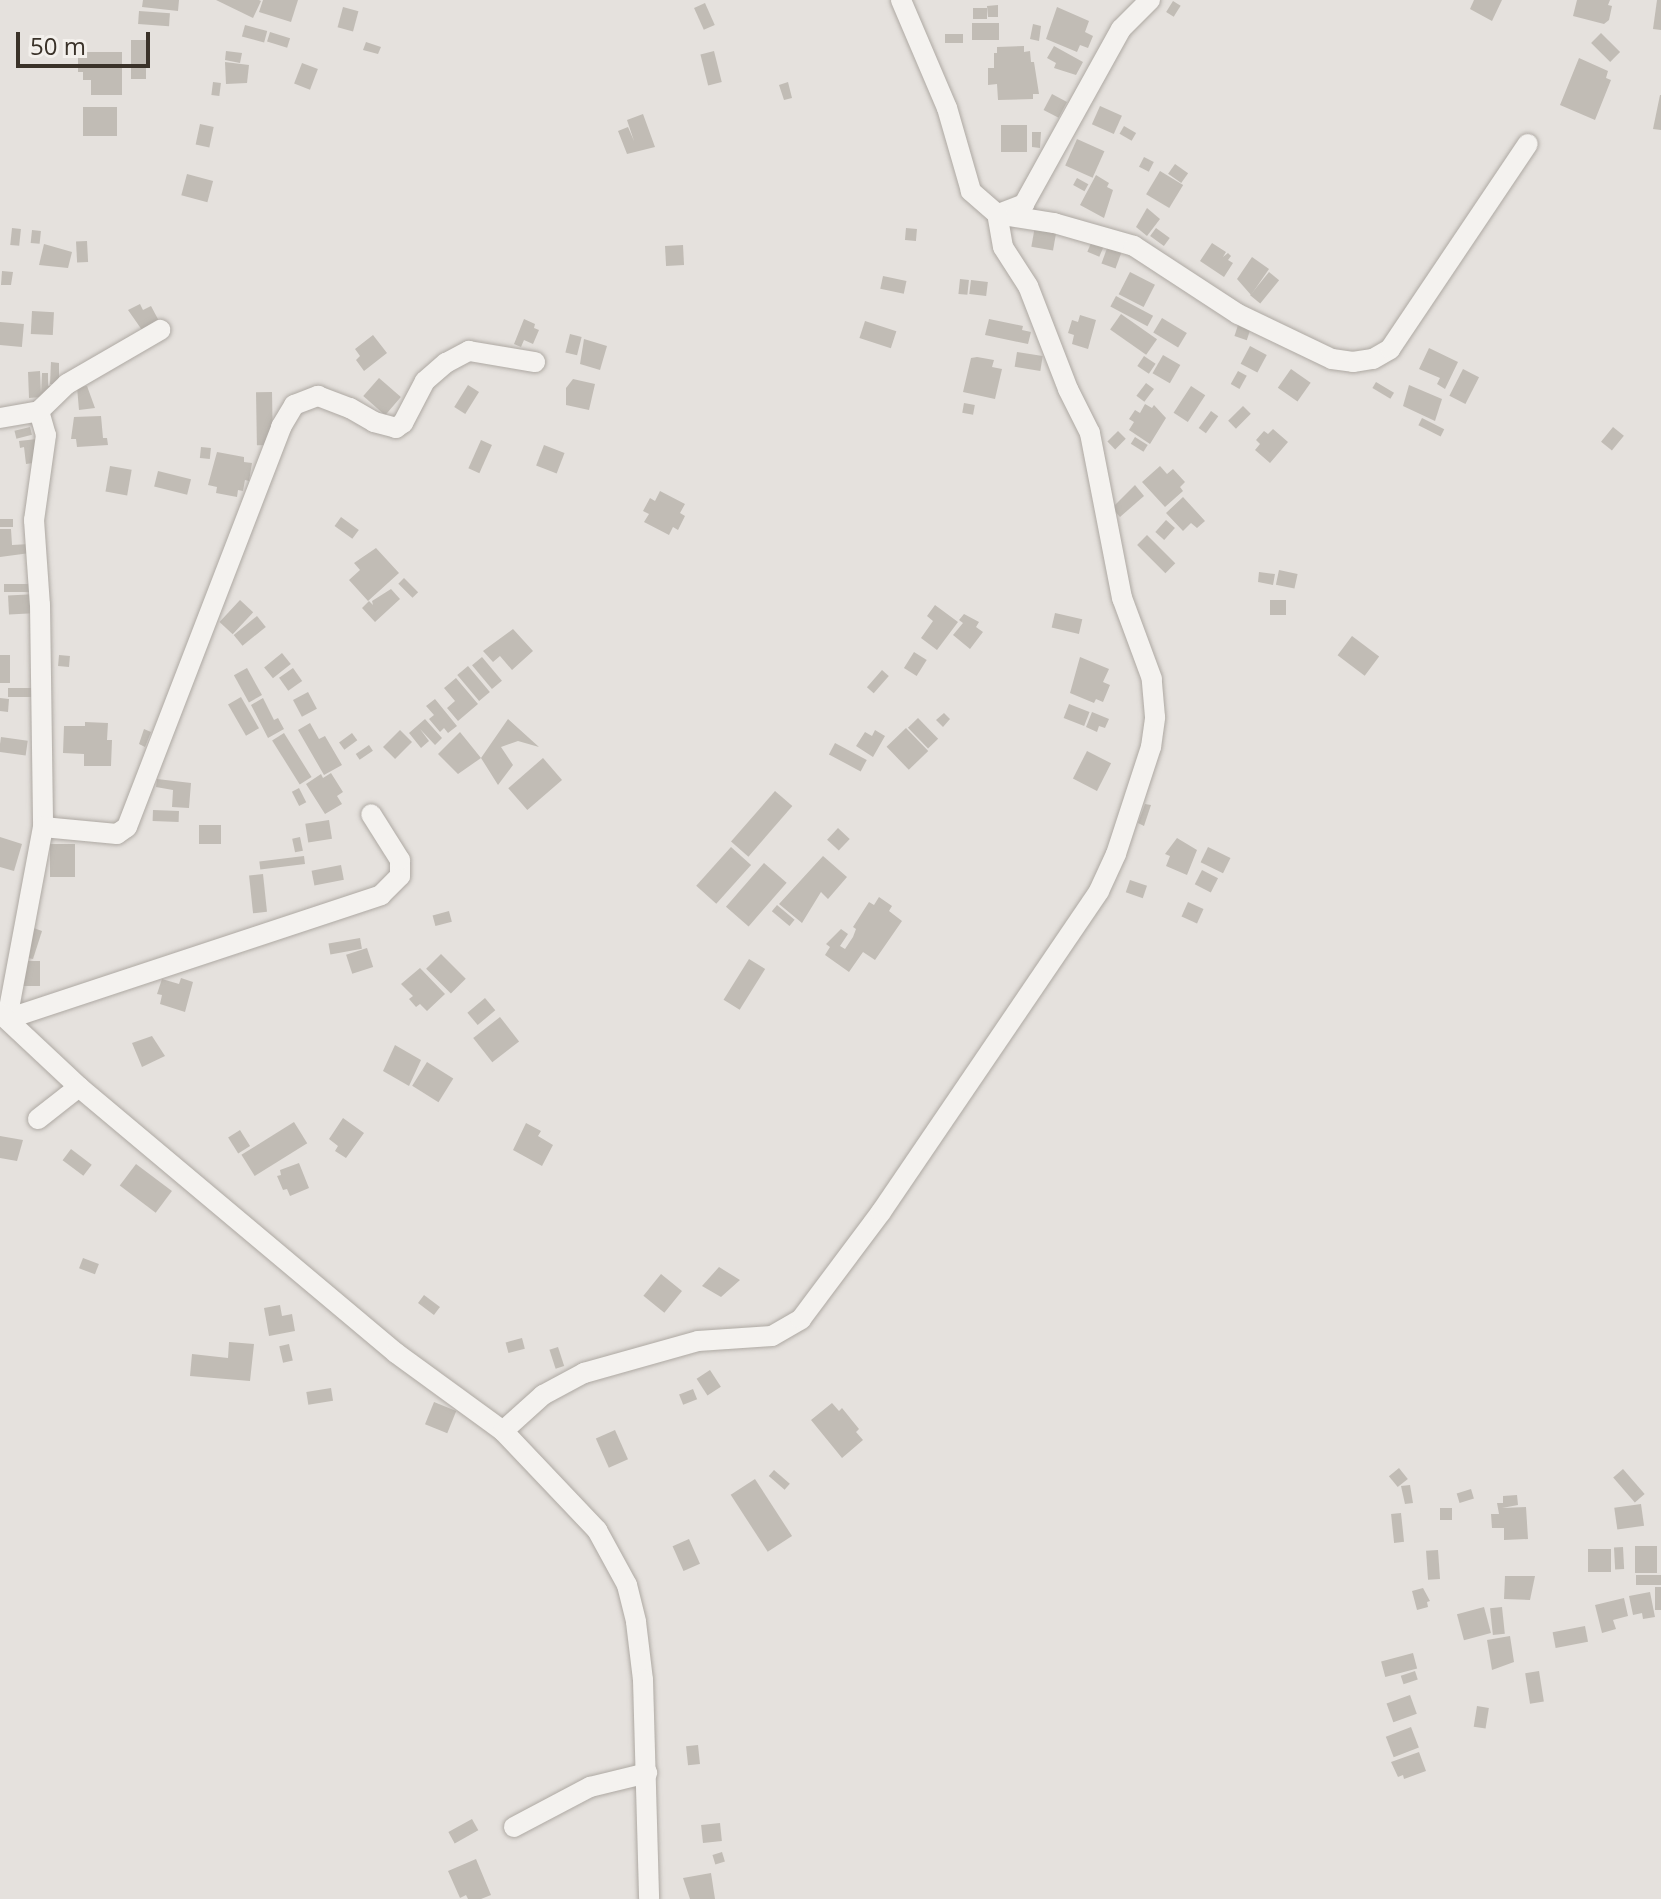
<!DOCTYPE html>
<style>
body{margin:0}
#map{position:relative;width:1661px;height:1899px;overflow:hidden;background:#e5e1dd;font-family:"Open Sans",sans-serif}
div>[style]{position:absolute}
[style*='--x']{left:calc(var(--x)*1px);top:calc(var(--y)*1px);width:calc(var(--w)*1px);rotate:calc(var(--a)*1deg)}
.building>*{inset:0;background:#c1bcb5;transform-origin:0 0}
.roads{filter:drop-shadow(0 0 2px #aea9a3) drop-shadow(0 0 2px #aea9a3)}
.minor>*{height:20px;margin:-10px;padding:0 10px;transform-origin:10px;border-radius:10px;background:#f4f2ef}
span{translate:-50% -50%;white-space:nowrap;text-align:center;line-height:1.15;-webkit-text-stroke:7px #f3f0ec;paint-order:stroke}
.scale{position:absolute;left:16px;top:32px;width:134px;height:36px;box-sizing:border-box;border:4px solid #3a3229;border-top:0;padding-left:10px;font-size:24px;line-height:28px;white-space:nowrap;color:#3a3229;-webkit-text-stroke:6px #f3f0ec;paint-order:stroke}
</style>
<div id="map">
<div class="building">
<div style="clip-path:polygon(143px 0,179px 0,178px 11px,142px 7px)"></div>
<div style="clip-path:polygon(216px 0,259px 0,261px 1px,253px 18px)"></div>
<div style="clip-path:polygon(263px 0,298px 0,291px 22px,259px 12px)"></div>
<div style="clip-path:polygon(1474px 0,1502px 0,1492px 21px,1470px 9px)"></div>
<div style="clip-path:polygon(1577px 0,1610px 0,1608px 5px,1612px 6px,1609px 20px,1604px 24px,1573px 16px)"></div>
<div style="clip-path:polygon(1657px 0,1661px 0,1661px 30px,1653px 29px)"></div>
<div style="left:1173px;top:1px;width:9px;height:13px;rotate:32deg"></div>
<div style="left:705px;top:3px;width:24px;height:12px;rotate:66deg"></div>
<div style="clip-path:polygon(998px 5px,998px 17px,988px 17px,987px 6px)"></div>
<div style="left:343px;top:7px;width:16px;height:21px;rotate:15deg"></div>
<div style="clip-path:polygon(1057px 7px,1089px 21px,1085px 32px,1093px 36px,1088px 48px,1080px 45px,1077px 52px,1046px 39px)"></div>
<div style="left:973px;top:8px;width:14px;height:11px"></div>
<div style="left:139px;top:11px;width:31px;height:13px;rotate:4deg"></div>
<div style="left:999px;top:23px;width:17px;height:27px;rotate:90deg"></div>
<div style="clip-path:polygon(1033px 24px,1041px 26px,1039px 41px,1030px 39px)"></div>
<div style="left:245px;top:25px;width:23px;height:12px;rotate:15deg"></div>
<div style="left:270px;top:32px;width:21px;height:10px;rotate:17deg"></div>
<div style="left:1601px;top:33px;width:27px;height:14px;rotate:45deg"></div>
<div style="left:945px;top:34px;width:18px;height:9px"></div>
<div style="left:131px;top:40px;width:15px;height:39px"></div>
<div style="clip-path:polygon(366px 42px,381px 47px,378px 54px,363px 50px)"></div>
<div style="clip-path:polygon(1024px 46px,1024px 52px,1030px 51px,1031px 62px,1034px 62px,1039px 94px,1033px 94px,1033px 99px,998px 100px,997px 84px,988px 85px,988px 68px,994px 68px,994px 53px,997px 53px,997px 47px)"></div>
<div style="clip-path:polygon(1054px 46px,1083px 62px,1076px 75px,1054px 68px,1056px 63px,1047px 58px)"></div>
<div style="clip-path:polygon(226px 51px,242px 53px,240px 63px,225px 60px)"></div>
<div style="left:714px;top:51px;width:32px;height:14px;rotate:76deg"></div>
<div style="clip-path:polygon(86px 52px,122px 52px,122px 95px,91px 95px,91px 80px,83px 80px,83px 72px,78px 72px,78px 55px)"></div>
<div style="clip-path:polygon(1579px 58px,1608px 71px,1606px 78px,1611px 80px,1595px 120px,1560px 105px)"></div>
<div style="clip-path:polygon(225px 62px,249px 65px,247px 83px,226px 84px)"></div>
<div style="left:302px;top:63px;width:17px;height:22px;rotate:21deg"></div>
<div style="left:213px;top:82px;width:8px;height:13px;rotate:7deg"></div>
<div style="clip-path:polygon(788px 82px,792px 98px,784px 100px,779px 85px)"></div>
<div style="left:1052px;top:94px;width:17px;height:18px;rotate:28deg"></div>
<div style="clip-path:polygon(1660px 95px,1661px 95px,1661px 130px,1653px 129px)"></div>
<div style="left:1100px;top:106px;width:24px;height:20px;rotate:24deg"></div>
<div style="left:83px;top:107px;width:34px;height:29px"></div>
<div style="clip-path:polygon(643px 114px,655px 147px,627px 154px,618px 131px,628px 127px,634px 141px,627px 120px)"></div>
<div style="left:200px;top:124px;width:14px;height:21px;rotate:12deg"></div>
<div style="left:1001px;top:125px;width:26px;height:27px"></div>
<div style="left:1124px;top:126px;width:14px;height:9px;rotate:30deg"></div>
<div style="clip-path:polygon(1032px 132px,1041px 132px,1040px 148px,1032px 147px)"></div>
<div style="left:1077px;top:139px;width:30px;height:29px;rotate:24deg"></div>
<div style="left:1144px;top:157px;width:11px;height:11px;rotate:27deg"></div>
<div style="left:1175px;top:164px;width:16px;height:12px;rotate:35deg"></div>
<div style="left:1160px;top:171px;width:27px;height:27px;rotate:31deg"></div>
<div style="left:187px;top:174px;width:27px;height:22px;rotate:15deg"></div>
<div style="clip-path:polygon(1096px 175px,1109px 183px,1107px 187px,1113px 190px,1104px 218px,1080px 205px)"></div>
<div style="left:1077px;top:178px;width:13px;height:8px;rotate:29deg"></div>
<div style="clip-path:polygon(1147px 208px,1160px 219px,1147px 236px,1136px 227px)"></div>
<div style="left:1035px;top:226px;width:22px;height:21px;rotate:10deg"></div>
<div style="left:12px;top:228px;width:9px;height:17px;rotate:6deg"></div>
<div style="left:906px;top:228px;width:11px;height:12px;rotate:5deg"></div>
<div style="left:1156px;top:228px;width:17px;height:10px;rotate:36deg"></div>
<div style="left:32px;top:230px;width:9px;height:13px;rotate:6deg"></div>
<div style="left:1094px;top:236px;width:13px;height:17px;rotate:23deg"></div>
<div style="left:1110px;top:240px;width:15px;height:25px;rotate:20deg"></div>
<div style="left:87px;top:241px;width:21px;height:11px;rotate:87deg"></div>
<div style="clip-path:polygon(1212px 243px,1226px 252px,1223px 257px,1228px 253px,1231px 256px,1228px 260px,1233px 263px,1224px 277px,1200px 261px)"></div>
<div style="clip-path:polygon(44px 244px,72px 252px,68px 268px,39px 265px)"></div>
<div style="left:683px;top:245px;width:20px;height:18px;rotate:87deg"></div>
<div style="clip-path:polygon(1252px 257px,1269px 269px,1251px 295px,1237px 279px)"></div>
<div style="clip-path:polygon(2px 271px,13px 272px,11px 285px,1px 285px)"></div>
<div style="left:1130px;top:272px;width:28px;height:25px;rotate:27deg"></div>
<div style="left:1269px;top:272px;width:13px;height:30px;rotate:39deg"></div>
<div style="left:883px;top:276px;width:24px;height:13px;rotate:12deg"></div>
<div style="left:960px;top:279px;width:9px;height:15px;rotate:6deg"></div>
<div style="left:971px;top:280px;width:17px;height:14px;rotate:7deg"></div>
<div style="left:1116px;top:296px;width:42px;height:12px;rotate:28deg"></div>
<div style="clip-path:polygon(140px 304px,143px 310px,151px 306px,159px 321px,142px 330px,128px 310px)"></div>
<div style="left:32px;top:311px;width:22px;height:23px;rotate:3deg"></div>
<div style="left:1121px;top:314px;width:44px;height:19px;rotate:35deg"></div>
<div style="clip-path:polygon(1080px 315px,1096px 320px,1088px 349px,1072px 344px,1074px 335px,1068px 333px,1072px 320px,1078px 322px)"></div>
<div style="left:1162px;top:318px;width:29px;height:17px;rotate:31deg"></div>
<div style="clip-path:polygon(524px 319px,535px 324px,534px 328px,539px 330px,533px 344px,524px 340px,521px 347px,514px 344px)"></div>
<div style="clip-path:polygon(989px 319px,1023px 326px,1022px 330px,1031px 332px,1028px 344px,985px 335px)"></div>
<div style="left:1240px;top:319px;width:13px;height:18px;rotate:18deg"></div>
<div style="left:865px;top:321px;width:33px;height:18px;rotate:18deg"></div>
<div style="left:0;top:322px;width:24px;height:23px;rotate:5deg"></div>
<div style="left:570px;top:334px;width:12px;height:19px;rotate:14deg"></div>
<div style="clip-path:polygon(373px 335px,387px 353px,364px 371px,356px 360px,360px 356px,355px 349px)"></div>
<div style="clip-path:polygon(584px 339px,607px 346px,600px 370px,580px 364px)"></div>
<div style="left:1250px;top:346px;width:19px;height:20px;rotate:28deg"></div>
<div style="clip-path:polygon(1429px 348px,1458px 362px,1445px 389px,1437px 384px,1440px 378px,1419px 369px)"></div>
<div style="left:1017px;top:352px;width:26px;height:15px;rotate:9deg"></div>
<div style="left:1163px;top:355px;width:20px;height:21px;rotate:30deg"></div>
<div style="left:1144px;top:356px;width:14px;height:12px;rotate:34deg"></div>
<div style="clip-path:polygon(977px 357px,994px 360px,992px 367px,1002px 369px,995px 399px,963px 392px,971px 358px)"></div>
<div style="clip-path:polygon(51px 362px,59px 363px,59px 384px,50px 384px)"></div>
<div style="left:1291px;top:369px;width:24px;height:23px;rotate:35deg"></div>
<div style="left:1463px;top:369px;width:18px;height:30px;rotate:27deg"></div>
<div style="clip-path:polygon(40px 371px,41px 393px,42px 373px,48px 373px,48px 386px,56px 385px,41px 397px,29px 398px,28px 372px)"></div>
<div style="left:1238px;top:371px;width:10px;height:15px;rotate:29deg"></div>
<div style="left:379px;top:378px;width:29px;height:24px;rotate:41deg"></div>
<div style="clip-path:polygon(573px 379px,595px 384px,589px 410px,566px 405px,566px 388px)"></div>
<div style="left:1376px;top:382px;width:21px;height:7px;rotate:31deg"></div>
<div style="left:1146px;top:383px;width:10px;height:16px;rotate:37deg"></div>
<div style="left:468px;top:385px;width:13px;height:26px;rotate:32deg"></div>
<div style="clip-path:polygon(1409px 385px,1442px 399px,1435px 421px,1403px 406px)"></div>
<div style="clip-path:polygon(87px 386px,95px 408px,79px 410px,77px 387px)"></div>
<div style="left:1191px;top:386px;width:17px;height:32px;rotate:33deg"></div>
<div style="left:272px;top:392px;width:53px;height:16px;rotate:89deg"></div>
<div style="left:964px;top:403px;width:11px;height:10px;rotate:10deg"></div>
<div style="clip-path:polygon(1145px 404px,1152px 408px,1154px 405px,1166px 418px,1150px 444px,1129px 430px,1134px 422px,1129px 419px,1135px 410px,1140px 413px)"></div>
<div style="left:1243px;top:406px;width:11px;height:21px;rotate:45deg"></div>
<div style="left:1211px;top:411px;width:9px;height:21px;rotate:36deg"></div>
<div style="clip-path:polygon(101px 416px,103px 438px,107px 438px,108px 445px,77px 447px,76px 439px,71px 439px,74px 417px)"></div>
<div style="left:1422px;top:418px;width:25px;height:8px;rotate:27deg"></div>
<div style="left:30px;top:427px;width:8px;height:16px;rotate:76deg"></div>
<div style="left:1613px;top:427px;width:14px;height:19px;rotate:39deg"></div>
<div style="clip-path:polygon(1273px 429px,1288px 442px,1270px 463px,1255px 450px,1260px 444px,1256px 440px,1264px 431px,1268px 434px)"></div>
<div style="left:1118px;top:431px;width:11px;height:15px;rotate:45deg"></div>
<div style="left:1135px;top:437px;width:15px;height:8px;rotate:32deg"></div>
<div style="clip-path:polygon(37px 439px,40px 462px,26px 464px,24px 447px,20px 448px,19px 441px)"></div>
<div style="left:481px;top:440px;width:12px;height:31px;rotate:24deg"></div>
<div style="left:544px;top:445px;width:22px;height:22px;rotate:21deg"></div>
<div style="left:201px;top:447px;width:10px;height:11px;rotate:6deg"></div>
<div style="clip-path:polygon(217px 452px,244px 457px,244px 462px,252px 463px,249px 481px,245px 480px,243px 491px,238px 490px,237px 497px,216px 493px,217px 487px,208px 485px)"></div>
<div style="left:110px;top:466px;width:22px;height:26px;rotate:10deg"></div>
<div style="clip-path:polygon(1160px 466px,1167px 474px,1173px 469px,1185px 482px,1180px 487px,1183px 491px,1165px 507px,1142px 482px)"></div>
<div style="left:158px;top:471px;width:34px;height:16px;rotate:14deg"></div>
<div style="clip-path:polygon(1135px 485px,1144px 496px,1120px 517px,1112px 508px)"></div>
<div style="clip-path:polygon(660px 491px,685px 504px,680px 513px,685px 516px,678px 530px,673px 527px,669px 535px,644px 522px,649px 514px,643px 511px,650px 498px,655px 501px)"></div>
<div style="clip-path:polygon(1183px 497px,1205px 521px,1197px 528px,1191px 523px,1183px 531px,1166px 513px)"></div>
<div style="left:341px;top:517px;width:22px;height:11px;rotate:36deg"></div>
<div style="left:0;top:519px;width:13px;height:8px"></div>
<div style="left:1166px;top:520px;width:12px;height:16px;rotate:42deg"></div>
<div style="clip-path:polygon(0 529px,11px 529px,12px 545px,30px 544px,30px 553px,0 557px)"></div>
<div style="left:1147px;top:535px;width:40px;height:14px;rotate:45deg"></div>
<div style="clip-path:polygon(376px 548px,399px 573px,368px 601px,349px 580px,360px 570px,354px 563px)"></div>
<div style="left:1279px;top:570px;width:19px;height:15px;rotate:12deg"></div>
<div style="clip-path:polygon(1259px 572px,1275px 574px,1273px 585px,1258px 582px)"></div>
<div style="left:404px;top:578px;width:20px;height:8px;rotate:45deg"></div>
<div style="left:34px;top:584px;width:8px;height:30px;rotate:90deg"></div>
<div style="clip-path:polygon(391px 589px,400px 599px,375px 622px,362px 608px,369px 601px,373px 605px,372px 601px)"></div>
<div style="left:37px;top:594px;width:19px;height:29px;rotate:87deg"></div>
<div style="left:240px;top:600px;width:18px;height:30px;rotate:43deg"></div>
<div style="left:1270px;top:600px;width:16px;height:15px"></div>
<div style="clip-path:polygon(935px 605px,958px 622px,937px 650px,921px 638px,933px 621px,927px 616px)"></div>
<div style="left:1055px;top:613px;width:28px;height:15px;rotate:13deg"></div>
<div style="clip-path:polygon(964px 614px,979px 622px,976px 627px,983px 632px,970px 649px,953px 635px,963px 623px,959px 620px)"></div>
<div style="left:257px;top:616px;width:14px;height:30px;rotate:51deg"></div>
<div style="clip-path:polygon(513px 629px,533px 651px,512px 670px,500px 656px,493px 662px,483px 651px)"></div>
<div style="left:1352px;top:636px;width:34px;height:24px;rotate:37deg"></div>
<div style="left:914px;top:652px;width:15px;height:19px;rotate:32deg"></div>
<div style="left:282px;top:653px;width:14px;height:23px;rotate:51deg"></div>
<div style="left:0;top:655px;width:10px;height:28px"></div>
<div style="left:59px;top:655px;width:11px;height:11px;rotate:5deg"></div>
<div style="left:482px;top:657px;width:31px;height:13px;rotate:50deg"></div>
<div style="clip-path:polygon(1080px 657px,1109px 669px,1103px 682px,1110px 685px,1103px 702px,1096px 699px,1094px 703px,1070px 693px)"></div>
<div style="left:468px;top:666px;width:34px;height:14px;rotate:50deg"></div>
<div style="left:247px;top:668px;width:31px;height:15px;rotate:61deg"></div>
<div style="left:293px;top:668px;width:16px;height:17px;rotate:55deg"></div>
<div style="left:882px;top:670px;width:9px;height:23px;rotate:41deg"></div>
<div style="clip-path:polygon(456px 678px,478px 704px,458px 721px,447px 708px,455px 701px,444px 688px)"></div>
<div style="left:8px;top:688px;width:24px;height:9px"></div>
<div style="left:308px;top:692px;width:19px;height:17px;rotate:62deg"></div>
<div style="left:241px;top:697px;width:36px;height:15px;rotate:60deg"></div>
<div style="clip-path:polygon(0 698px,9px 699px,8px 712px,0 711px)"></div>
<div style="clip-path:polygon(263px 698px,274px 720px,278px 718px,284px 729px,268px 738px,251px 705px)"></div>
<div style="clip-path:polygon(435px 699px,457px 726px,448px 733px,444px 728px,440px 732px,429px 719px,434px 715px,426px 706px)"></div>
<div style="left:1069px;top:704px;width:22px;height:15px;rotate:21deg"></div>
<div style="clip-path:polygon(1092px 712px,1109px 719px,1105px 728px,1099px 726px,1097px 732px,1086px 727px)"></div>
<div style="clip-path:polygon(944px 713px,950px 719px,943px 727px,936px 720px)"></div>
<div style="left:918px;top:718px;width:29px;height:14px;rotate:46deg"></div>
<div style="clip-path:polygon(425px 719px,442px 738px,435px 745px,420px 729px,429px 741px,421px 748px,409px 733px)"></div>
<div style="clip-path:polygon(508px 719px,539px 747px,518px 741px,501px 747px,513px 765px,498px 785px,481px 758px,458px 774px,438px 754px,460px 732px,481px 758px)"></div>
<div style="clip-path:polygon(85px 722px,108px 723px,107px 740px,112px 740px,111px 766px,84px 766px,84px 754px,63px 753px,64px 726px,85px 726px)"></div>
<div style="clip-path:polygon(310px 723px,319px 739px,325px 736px,342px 765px,324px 775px,298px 730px)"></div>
<div style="left:906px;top:728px;width:32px;height:27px;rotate:46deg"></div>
<div style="clip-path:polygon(144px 729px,151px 732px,145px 747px,139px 744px)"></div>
<div style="left:400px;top:730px;width:17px;height:24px;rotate:45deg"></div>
<div style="clip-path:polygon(875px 730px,885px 736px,873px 757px,856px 746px,865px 732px,872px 736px)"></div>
<div style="left:284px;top:733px;width:52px;height:14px;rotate:58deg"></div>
<div style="left:352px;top:733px;width:9px;height:16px;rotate:54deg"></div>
<div style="left:1px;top:737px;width:27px;height:15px;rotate:8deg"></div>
<div style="left:835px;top:743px;width:36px;height:13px;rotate:28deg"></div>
<div style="left:369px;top:745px;width:7px;height:16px;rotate:56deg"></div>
<div style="left:1087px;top:751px;width:27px;height:31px;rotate:27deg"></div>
<div style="left:543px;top:758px;width:29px;height:46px;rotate:49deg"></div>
<div style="clip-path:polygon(331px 773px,343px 792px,337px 796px,342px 804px,325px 814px,306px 784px,321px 774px,323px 778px)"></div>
<div style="clip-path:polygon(157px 779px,191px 783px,189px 808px,172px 807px,173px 790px,156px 787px)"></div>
<div style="left:299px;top:788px;width:16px;height:8px;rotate:63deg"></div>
<div style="left:775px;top:791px;width:23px;height:67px;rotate:41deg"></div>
<div style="clip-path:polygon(1145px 804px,1151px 805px,1144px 826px,1138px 823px)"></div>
<div style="left:153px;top:810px;width:26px;height:11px;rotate:2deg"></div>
<div style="left:329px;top:820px;width:19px;height:24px;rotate:81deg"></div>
<div style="left:199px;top:825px;width:22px;height:19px"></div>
<div style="left:838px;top:828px;width:16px;height:16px;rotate:43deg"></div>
<div style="clip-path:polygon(0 837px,22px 844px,14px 871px,0 867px)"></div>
<div style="left:300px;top:837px;width:14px;height:8px;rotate:78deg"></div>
<div style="clip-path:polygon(1177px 838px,1197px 850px,1187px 875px,1166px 866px,1170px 856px,1165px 854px)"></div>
<div style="left:50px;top:844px;width:25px;height:33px"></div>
<div style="left:731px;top:847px;width:27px;height:52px;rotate:42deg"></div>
<div style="left:1208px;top:847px;width:25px;height:17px;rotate:26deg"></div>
<div style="left:304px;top:856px;width:8px;height:45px;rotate:83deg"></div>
<div style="clip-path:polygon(823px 856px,847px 877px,828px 899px,821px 892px,802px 923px,779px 904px)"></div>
<div style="left:764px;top:863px;width:30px;height:58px;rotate:41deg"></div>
<div style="left:341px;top:865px;width:15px;height:30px;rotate:79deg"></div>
<div style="left:1202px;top:870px;width:18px;height:16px;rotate:27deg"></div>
<div style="left:263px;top:874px;width:38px;height:14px;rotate:84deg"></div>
<div style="left:1130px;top:880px;width:18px;height:13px;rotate:19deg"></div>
<div style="clip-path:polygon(879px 897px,892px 906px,889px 911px,902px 921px,875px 960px,863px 952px,849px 972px,825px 955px,830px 947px,826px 944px,841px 929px,848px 934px,840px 946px,845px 949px,853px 937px,856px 929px,853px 927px,869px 902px,874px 905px)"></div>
<div style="left:1188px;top:902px;width:17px;height:16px;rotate:24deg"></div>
<div style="left:777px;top:905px;width:23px;height:8px;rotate:40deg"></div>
<div style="left:449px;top:911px;width:11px;height:17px;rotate:75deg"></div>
<div style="clip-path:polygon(31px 927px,42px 931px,33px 959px,23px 957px)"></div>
<div style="left:360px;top:938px;width:11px;height:32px;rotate:80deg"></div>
<div style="left:367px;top:948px;width:20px;height:22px;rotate:72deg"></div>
<div style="left:441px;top:954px;width:35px;height:21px;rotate:45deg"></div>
<div style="left:749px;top:959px;width:19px;height:48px;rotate:32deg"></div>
<div style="clip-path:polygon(21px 961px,40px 961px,40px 986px,17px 986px)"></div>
<div style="clip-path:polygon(420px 968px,445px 994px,427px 1011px,420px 1004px,416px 1007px,409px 999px,413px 996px,401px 984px)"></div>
<div style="clip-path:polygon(181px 978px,193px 982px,185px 1012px,160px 1004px,162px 995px,157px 994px,162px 979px,179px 984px)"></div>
<div style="left:485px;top:998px;width:16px;height:23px;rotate:50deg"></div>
<div style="left:500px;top:1017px;width:31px;height:34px;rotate:52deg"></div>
<div style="clip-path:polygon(152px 1036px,165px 1056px,142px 1067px,132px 1043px)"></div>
<div style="clip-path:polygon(395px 1045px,421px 1060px,409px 1086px,383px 1071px)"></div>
<div style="left:427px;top:1062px;width:31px;height:28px;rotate:32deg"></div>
<div style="clip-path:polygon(343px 1118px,364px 1133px,346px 1158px,335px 1151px,338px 1146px,329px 1139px)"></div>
<div style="left:294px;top:1122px;width:25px;height:62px;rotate:58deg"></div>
<div style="clip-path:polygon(526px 1123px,541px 1131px,538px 1136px,553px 1145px,542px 1166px,513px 1150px)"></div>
<div style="left:240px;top:1130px;width:19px;height:14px;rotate:58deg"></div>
<div style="clip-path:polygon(0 1136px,23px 1140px,17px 1161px,0 1158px)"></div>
<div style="left:71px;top:1149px;width:26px;height:14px;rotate:37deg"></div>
<div style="clip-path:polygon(299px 1163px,309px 1188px,290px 1196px,287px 1189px,283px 1190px,277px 1176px,281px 1175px,280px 1170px)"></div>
<div style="left:136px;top:1164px;width:45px;height:27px;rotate:37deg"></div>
<div style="left:83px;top:1258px;width:17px;height:11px;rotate:21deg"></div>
<div style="clip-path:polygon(719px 1267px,740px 1280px,721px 1297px,702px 1286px)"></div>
<div style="left:661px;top:1274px;width:27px;height:28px;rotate:39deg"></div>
<div style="left:424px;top:1295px;width:20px;height:10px;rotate:37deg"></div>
<div style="clip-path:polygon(280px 1305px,282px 1316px,292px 1314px,295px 1331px,269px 1336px,264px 1308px)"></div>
<div style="left:522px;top:1338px;width:11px;height:17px;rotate:75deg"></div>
<div style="clip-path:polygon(229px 1342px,254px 1344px,250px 1381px,190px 1376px,192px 1354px,228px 1358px)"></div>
<div style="left:289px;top:1344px;width:17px;height:10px;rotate:77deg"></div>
<div style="left:558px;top:1347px;width:20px;height:9px;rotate:72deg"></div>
<div style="left:710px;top:1370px;width:20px;height:16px;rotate:57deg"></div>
<div style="left:331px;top:1388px;width:13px;height:25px;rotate:81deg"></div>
<div style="left:693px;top:1389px;width:11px;height:15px;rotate:68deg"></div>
<div style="left:434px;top:1402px;width:24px;height:24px;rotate:22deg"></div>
<div style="clip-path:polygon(832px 1403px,839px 1411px,842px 1408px,859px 1429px,856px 1432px,863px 1440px,842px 1458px,811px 1420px)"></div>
<div style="left:615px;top:1430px;width:32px;height:21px;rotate:66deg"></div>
<div style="left:1399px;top:1468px;width:14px;height:13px;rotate:51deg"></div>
<div style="left:1623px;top:1469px;width:33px;height:13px;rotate:49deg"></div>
<div style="left:774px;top:1470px;width:21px;height:8px;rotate:41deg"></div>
<div style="left:755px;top:1479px;width:68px;height:29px;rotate:57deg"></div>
<div style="clip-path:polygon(1410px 1485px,1413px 1503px,1405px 1504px,1401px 1486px)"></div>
<div style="left:1471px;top:1489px;width:10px;height:15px;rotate:73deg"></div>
<div style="clip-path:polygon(1517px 1495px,1518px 1505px,1502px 1508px,1526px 1507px,1528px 1539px,1504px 1540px,1504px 1528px,1492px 1528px,1491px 1514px,1499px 1514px,1497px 1503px,1503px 1503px,1503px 1496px)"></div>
<div style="left:1641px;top:1504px;width:22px;height:27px;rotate:82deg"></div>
<div style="left:1452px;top:1508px;width:12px;height:12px;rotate:90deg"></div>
<div style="left:1401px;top:1513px;width:29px;height:10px;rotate:84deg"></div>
<div style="left:689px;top:1539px;width:27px;height:18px;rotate:66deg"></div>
<div style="left:1657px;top:1546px;width:27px;height:22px;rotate:90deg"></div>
<div style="left:1623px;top:1547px;width:22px;height:9px;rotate:87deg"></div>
<div style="left:1588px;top:1549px;width:23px;height:23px"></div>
<div style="left:1438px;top:1550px;width:29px;height:12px;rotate:86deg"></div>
<div style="left:1636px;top:1575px;width:25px;height:10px"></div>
<div style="clip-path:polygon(1505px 1576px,1535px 1576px,1530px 1600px,1504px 1599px)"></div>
<div style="left:1655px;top:1587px;width:6px;height:23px"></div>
<div style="clip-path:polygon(1423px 1588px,1430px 1601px,1427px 1602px,1428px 1607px,1417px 1610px,1412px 1591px)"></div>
<div style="clip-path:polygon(1650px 1592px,1655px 1617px,1643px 1619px,1642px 1613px,1633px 1615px,1629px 1596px)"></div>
<div style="clip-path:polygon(1624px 1598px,1628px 1616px,1613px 1620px,1616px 1629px,1602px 1633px,1595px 1605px)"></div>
<div style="left:1484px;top:1607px;width:27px;height:28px;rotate:75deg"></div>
<div style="left:1502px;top:1607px;width:27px;height:12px;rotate:84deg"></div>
<div style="left:1585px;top:1626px;width:16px;height:33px;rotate:79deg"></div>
<div style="clip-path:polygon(1510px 1636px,1514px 1662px,1492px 1670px,1487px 1640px)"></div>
<div style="left:1413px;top:1653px;width:16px;height:33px;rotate:75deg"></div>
<div style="left:1415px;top:1671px;width:9px;height:15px;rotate:72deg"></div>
<div style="left:1539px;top:1671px;width:31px;height:14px;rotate:81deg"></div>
<div style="left:1410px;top:1695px;width:20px;height:25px;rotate:70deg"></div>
<div style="left:1477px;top:1706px;width:12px;height:21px;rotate:9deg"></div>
<div style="left:1411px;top:1727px;width:22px;height:27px;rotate:69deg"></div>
<div style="left:698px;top:1745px;width:19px;height:12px;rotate:84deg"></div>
<div style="clip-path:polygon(1419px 1752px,1426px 1771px,1404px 1779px,1403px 1775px,1398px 1777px,1391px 1762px)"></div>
<div style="left:472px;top:1819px;width:13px;height:27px;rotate:61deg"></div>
<div style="left:720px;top:1823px;width:18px;height:19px;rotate:84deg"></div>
<div style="left:722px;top:1852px;width:10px;height:10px;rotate:73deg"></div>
<div style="clip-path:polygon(476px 1859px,491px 1895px,481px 1899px,468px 1899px,466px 1895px,460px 1898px,448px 1871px)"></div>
<div style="clip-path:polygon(711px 1873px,715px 1899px,690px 1899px,683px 1878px)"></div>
</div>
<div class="roads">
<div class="minor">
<div style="--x:1001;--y:213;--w:25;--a:-21"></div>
<div style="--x:1024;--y:204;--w:200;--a:-61"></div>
<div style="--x:1121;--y:29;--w:41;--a:-45"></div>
<div style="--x:997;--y:214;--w:58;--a:9"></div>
<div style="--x:1054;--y:223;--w:83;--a:16"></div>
<div style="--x:1134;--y:246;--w:124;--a:33.2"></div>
<div style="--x:1238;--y:314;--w:104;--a:25.6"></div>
<div style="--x:1332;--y:359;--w:21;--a:8"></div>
<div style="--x:1353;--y:362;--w:20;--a:-9"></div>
<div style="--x:1373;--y:359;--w:20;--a:-30"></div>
<div style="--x:1390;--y:349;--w:247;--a:-56.1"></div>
<div style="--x:39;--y:411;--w:25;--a:74"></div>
<div style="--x:46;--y:435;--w:86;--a:98"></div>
<div style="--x:34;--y:520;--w:85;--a:86"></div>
<div style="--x:40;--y:605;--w:222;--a:89.2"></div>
<div style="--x:43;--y:827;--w:195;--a:100.6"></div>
<div style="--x:7;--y:1019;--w:394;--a:-18.3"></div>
<div style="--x:381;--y:895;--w:27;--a:-45"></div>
<div style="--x:400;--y:876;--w:16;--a:-90"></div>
<div style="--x:400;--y:860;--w:54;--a:-122.2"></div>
<div style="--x:0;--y:418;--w:40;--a:-10"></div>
<div style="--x:39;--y:411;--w:39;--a:-44"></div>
<div style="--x:67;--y:384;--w:108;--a:-30.1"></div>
<div style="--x:43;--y:827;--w:74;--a:5.4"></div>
<div style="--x:117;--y:834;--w:12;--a:-35"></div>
<div style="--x:127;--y:827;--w:429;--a:-68.9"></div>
<div style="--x:281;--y:427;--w:26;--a:-59"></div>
<div style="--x:294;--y:405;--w:26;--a:-21"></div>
<div style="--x:318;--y:396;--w:34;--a:21"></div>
<div style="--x:350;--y:408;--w:28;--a:30"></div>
<div style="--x:374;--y:422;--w:23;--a:15"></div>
<div style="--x:396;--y:428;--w:9;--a:-36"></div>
<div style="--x:403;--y:423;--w:47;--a:-62.4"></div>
<div style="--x:425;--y:381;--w:28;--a:-41"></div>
<div style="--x:446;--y:363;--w:26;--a:-28"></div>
<div style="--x:469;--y:351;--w:67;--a:9.5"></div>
<div style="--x:0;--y:1013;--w:108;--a:43.1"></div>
<div style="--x:79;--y:1087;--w:414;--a:40"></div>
<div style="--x:396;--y:1353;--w:132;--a:36.1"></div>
<div style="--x:503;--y:1431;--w:137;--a:46.5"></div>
<div style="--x:597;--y:1530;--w:63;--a:61.4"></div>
<div style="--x:627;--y:1585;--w:38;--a:76"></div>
<div style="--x:636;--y:1622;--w:58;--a:83.1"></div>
<div style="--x:643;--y:1680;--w:219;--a:88.4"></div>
<div style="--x:38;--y:1119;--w:52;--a:-38"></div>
<div style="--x:503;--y:1431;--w:54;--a:-42"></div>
<div style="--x:543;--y:1395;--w:47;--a:-28.2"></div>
<div style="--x:584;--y:1373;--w:118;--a:-15.7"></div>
<div style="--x:698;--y:1341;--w:74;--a:-3.9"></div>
<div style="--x:772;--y:1336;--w:34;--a:-30"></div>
<div style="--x:801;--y:1319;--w:134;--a:-53.2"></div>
<div style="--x:881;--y:1212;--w:388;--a:-55.8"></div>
<div style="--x:1099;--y:891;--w:41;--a:-65.3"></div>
<div style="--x:1116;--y:854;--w:113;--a:-71.9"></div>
<div style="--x:1151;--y:747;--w:30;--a:-82"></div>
<div style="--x:1155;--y:717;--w:38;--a:-95"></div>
<div style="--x:1152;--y:679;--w:86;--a:-110.3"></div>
<div style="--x:1122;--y:598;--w:168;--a:-101"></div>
<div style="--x:1090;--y:433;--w:49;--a:-116.6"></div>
<div style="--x:1068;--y:389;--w:110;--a:-111.2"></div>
<div style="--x:1028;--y:286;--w:46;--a:-122.7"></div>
<div style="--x:1003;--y:247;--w:34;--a:-100"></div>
<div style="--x:997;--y:214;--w:35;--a:-139"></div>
<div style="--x:971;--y:191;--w:86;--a:-106.1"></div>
<div style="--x:947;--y:108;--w:117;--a:-113.1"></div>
<div style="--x:514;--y:1827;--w:86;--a:-27.8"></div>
<div style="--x:590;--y:1787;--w:59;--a:-13.8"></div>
</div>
</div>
<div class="scale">50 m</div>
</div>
